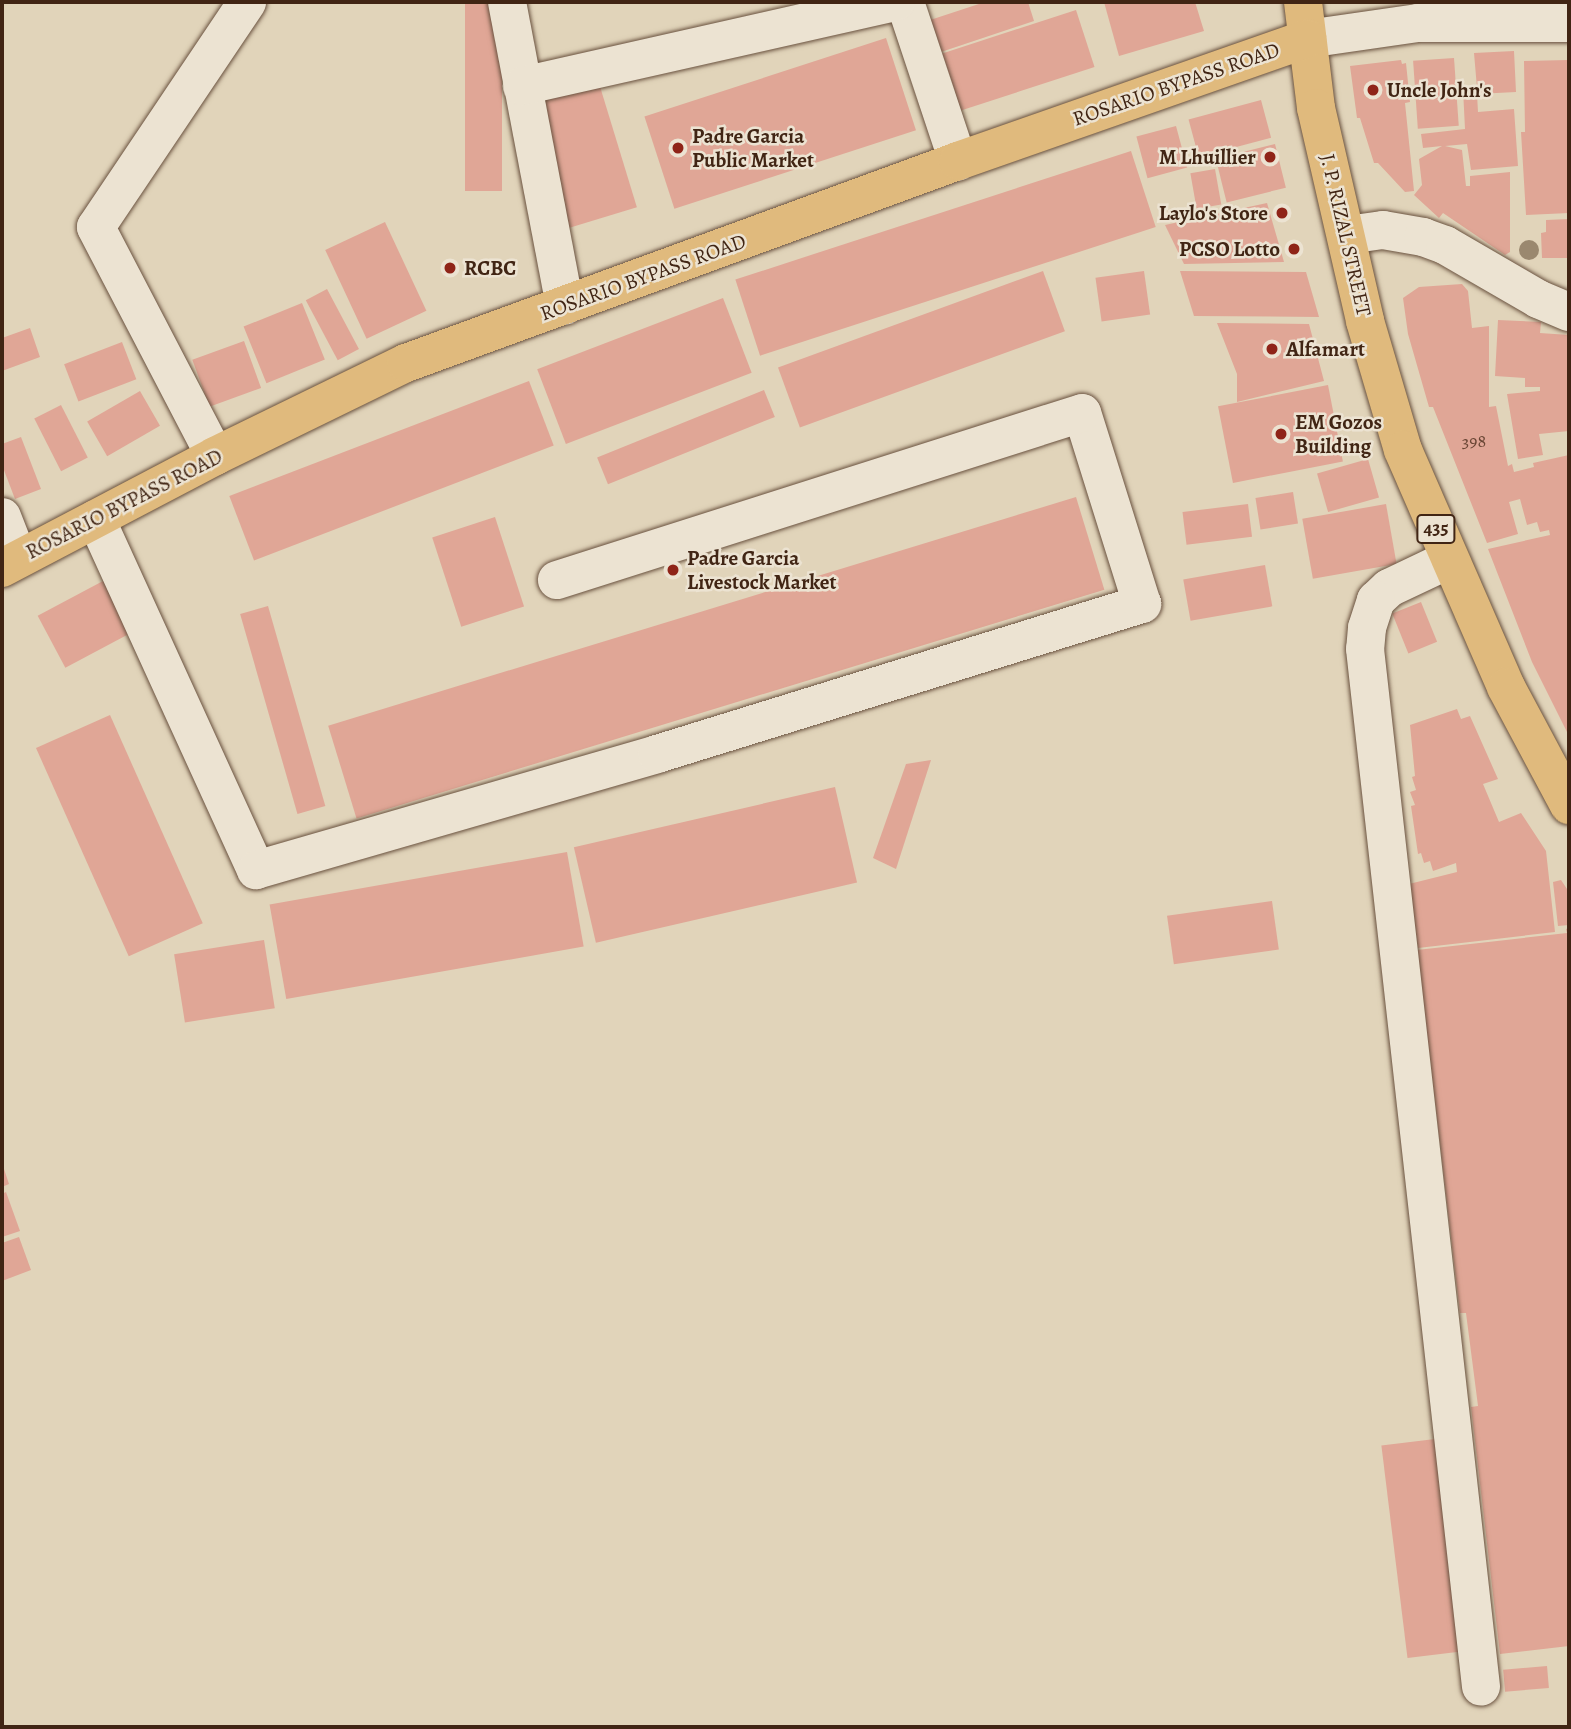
<!DOCTYPE html>
<style>
body{margin:0}
#map{position:relative;width:1571px;height:1729px;overflow:hidden;background:#e1d4ba;font-family:Alegreya,serif}
div>[style]{position:absolute}
[style*='--x']{left:calc(var(--x)*1px);top:calc(var(--y)*1px);width:calc(var(--w)*1px);rotate:calc(var(--a)*1deg)}
.building>*{inset:0;background:#e0a696;transform-origin:0 0}
.roads{filter:drop-shadow(0 0 2px #69513e) drop-shadow(0 0 2px #69513e)}
.minor>*{height:38px;margin:-19px;padding:0 19px;transform-origin:19px;border-radius:19px;background:#ece3d2}
.major>*{height:38px;margin:-19px;padding:0 19px;transform-origin:19px;border-radius:19px;background:#e0ba7d}
.trees>*{width:20px;height:20px;margin:-10px;border-radius:50%;background:#9a886f}
.dots>*{width:19px;height:19px;translate:-50% -50%;box-sizing:border-box;border:4px solid #ece3d2;border-radius:50%}
span{translate:-50% -50%;white-space:nowrap;text-align:center;line-height:1.15;-webkit-text-stroke:5px #ece3d2;paint-order:stroke}
.number-label{font-size:18px;color:#694534}
.number-label span{-webkit-text-stroke-width:0}
.shield-label span{padding:2px 5px;background:#ece3d2;border:2px solid;border-radius:5px;-webkit-text-stroke-width:0}
.shield-label{font-size:19px;color:#412514;font-weight:700}
.street-label{font-size:21px;color:#412514}
.poi-label{font-size:21px;color:#412514;font-weight:700}
.left{translate:0 -50%;text-align:left}
.right{translate:-100% -50%;text-align:right}
.frame{position:absolute;inset:0;border:4px solid #412514;pointer-events:none}
</style>
<div id="map">
<div class="building">
<div style="left:465px;top:2px;width:37px;height:189px"></div>
<div style="clip-path:polygon(985px 2px,1028px 2px,1034px 21px,932px 55px,921px 23px)"></div>
<div style="clip-path:polygon(1104px 2px,1195px 2px,1204px 31px,1119px 56px)"></div>
<div style="left:1076px;top:10px;width:60px;height:151px;rotate:72deg"></div>
<div style="left:886px;top:38px;width:97px;height:254px;rotate:72deg"></div>
<div style="clip-path:polygon(1514px 51px,1516px 92px,1477px 94px,1478px 112px,1514px 109px,1518px 166px,1471px 170px,1467px 144px,1445px 146px,1462px 150px,1466px 186px,1470px 186px,1470px 176px,1510px 172px,1510px 252px,1505px 255px,1443px 213px,1439px 218px,1414px 195px,1422px 185px,1419px 159px,1442px 146px,1423px 148px,1421px 134px,1465px 129px,1463px 89px,1477px 88px,1474px 53px)"></div>
<div style="left:1454px;top:58px;width:68px;height:41px;rotate:86deg"></div>
<div style="clip-path:polygon(1401px 60px,1402px 64px,1406px 63px,1410px 102px,1405px 103px,1414px 191px,1405px 192px,1378px 163px,1374px 163px,1360px 118px,1357px 118px,1350px 66px)"></div>
<div style="clip-path:polygon(1569px 60px,1569px 213px,1526px 215px,1521px 132px,1525px 132px,1524px 61px)"></div>
<div style="left:598px;top:80px;width:133px;height:73px;rotate:73deg"></div>
<div style="left:1261px;top:100px;width:39px;height:75px;rotate:75deg"></div>
<div style="left:1176px;top:126px;width:43px;height:41px;rotate:75deg"></div>
<div style="left:1275px;top:144px;width:45px;height:61px;rotate:76deg"></div>
<div style="left:1131px;top:151px;width:80px;height:416px;rotate:72deg"></div>
<div style="left:1215px;top:169px;width:36px;height:25px;rotate:80deg"></div>
<div style="clip-path:polygon(1267px 203px,1284px 262px,1184px 264px,1165px 225px)"></div>
<div style="clip-path:polygon(1569px 219px,1569px 258px,1542px 258px,1541px 233px,1546px 232px,1546px 220px)"></div>
<div style="left:385px;top:222px;width:98px;height:66px;rotate:65deg"></div>
<div style="left:1043px;top:271px;width:64px;height:282px;rotate:70deg"></div>
<div style="left:1144px;top:271px;width:44px;height:49px;rotate:82deg"></div>
<div style="clip-path:polygon(1180px 271px,1306px 272px,1319px 317px,1194px 316px)"></div>
<div style="clip-path:polygon(1462px 284px,1468px 291px,1472px 328px,1489px 326px,1489px 407px,1496px 406px,1508px 466px,1512px 464px,1514px 472px,1534px 467px,1533px 463px,1569px 455px,1569px 736px,1532px 662px,1488px 549px,1550px 535px,1549px 530px,1540px 532px,1537px 522px,1527px 525px,1520px 499px,1509px 502px,1518px 534px,1487px 543px,1433px 407px,1429px 407px,1408px 334px,1403px 298px,1419px 287px)"></div>
<div style="left:327px;top:289px;width:68px;height:24px;rotate:62deg"></div>
<div style="left:723px;top:298px;width:80px;height:199px;rotate:69deg"></div>
<div style="left:302px;top:303px;width:61px;height:63px;rotate:68deg"></div>
<div style="clip-path:polygon(1498px 320px,1541px 322px,1540px 333px,1569px 335px,1569px 431px,1539px 434px,1543px 455px,1518px 459px,1507px 394px,1540px 391px,1540px 387px,1525px 387px,1525px 378px,1495px 376px)"></div>
<div style="clip-path:polygon(1217px 323px,1309px 324px,1324px 381px,1237px 402px,1237px 374px)"></div>
<div style="clip-path:polygon(30px 328px,40px 357px,2px 371px,2px 338px)"></div>
<div style="left:244px;top:341px;width:50px;height:55px;rotate:70deg"></div>
<div style="left:122px;top:342px;width:40px;height:62px;rotate:69deg"></div>
<div style="left:529px;top:381px;width:69px;height:321px;rotate:69deg"></div>
<div style="left:1328px;top:385px;width:78px;height:112px;rotate:79deg"></div>
<div style="left:764px;top:390px;width:29px;height:180px;rotate:68deg"></div>
<div style="left:140px;top:391px;width:40px;height:61px;rotate:60deg"></div>
<div style="left:61px;top:405px;width:59px;height:30px;rotate:63deg"></div>
<div style="clip-path:polygon(21px 437px,41px 489px,15px 499px,2px 465px,2px 444px)"></div>
<div style="left:1368px;top:459px;width:40px;height:53px;rotate:74deg"></div>
<div style="left:1293px;top:492px;width:32px;height:38px;rotate:81deg"></div>
<div style="left:1076px;top:497px;width:97px;height:782px;rotate:73deg"></div>
<div style="left:1248px;top:504px;width:33px;height:66px;rotate:83deg"></div>
<div style="left:1386px;top:504px;width:61px;height:85px;rotate:80deg"></div>
<div style="left:495px;top:517px;width:94px;height:66px;rotate:72deg"></div>
<div style="left:1265px;top:565px;width:42px;height:83px;rotate:80deg"></div>
<div style="left:103px;top:581px;width:59px;height:74px;rotate:62deg"></div>
<div style="left:1421px;top:602px;width:43px;height:31px;rotate:68deg"></div>
<div style="left:268px;top:606px;width:208px;height:29px;rotate:74deg"></div>
<div style="clip-path:polygon(1457px 709px,1461px 719px,1470px 716px,1498px 779px,1483px 784px,1499px 822px,1521px 813px,1546px 851px,1555px 932px,1418px 948px,1409px 884px,1457px 872px,1456px 863px,1433px 871px,1430px 861px,1424px 863px,1421px 853px,1418px 854px,1411px 806px,1415px 805px,1410px 792px,1416px 790px,1412px 777px,1415px 776px,1410px 725px)"></div>
<div style="left:110px;top:715px;width:228px;height:81px;rotate:66deg"></div>
<div style="clip-path:polygon(931px 760px,896px 869px,873px 858px,906px 764px)"></div>
<div style="left:835px;top:787px;width:98px;height:268px;rotate:77deg"></div>
<div style="left:567px;top:852px;width:96px;height:302px;rotate:80deg"></div>
<div style="clip-path:polygon(1561px 880px,1569px 892px,1569px 925px,1558px 926px,1553px 882px)"></div>
<div style="left:1272px;top:901px;width:49px;height:106px;rotate:82deg"></div>
<div style="clip-path:polygon(1569px 928px,1569px 1646px,1500px 1654px,1471px 1407px,1478px 1406px,1466px 1313px,1460px 1313px,1417px 950px,1567px 933px,1566px 929px)"></div>
<div style="left:264px;top:940px;width:69px;height:91px;rotate:81deg"></div>
<div style="clip-path:polygon(2px 1163px,9px 1184px,2px 1187px)"></div>
<div style="clip-path:polygon(6px 1192px,20px 1231px,2px 1237px,2px 1194px)"></div>
<div style="clip-path:polygon(19px 1237px,31px 1270px,2px 1281px,2px 1243px)"></div>
<div style="left:1435px;top:1439px;width:214px;height:54px;rotate:83deg"></div>
<div style="left:1547px;top:1666px;width:22px;height:44px;rotate:85deg"></div>
</div>
<div class="roads">
<div class="minor">
<div style="--x:507;--y:2;--w:309;--a:79.2"></div>
<div style="--x:905;--y:2;--w:168;--a:71.6"></div>
<div style="--x:1307;--y:39;--w:112;--a:-8.2"></div>
<div style="--x:1418;--y:23;--w:151;--a:0"></div>
<div style="--x:522;--y:86;--w:383;--a:-12.7"></div>
<div style="--x:1347;--y:235;--w:36;--a:-8"></div>
<div style="--x:1383;--y:230;--w:41;--a:9.9"></div>
<div style="--x:1423;--y:237;--w:23;--a:20"></div>
<div style="--x:1445;--y:245;--w:108;--a:30.1"></div>
<div style="--x:1538;--y:299;--w:34;--a:23"></div>
<div style="--x:215;--y:456;--w:258;--a:-117.5"></div>
<div style="--x:96;--y:227;--w:271;--a:-56.1"></div>
<div style="--x:2;--y:517;--w:44;--a:68.7"></div>
<div style="--x:96;--y:519;--w:386;--a:65.5"></div>
<div style="--x:256;--y:870;--w:417;--a:-16.1"></div>
<div style="--x:657;--y:754;--w:508;--a:-17.19"></div>
<div style="--x:1142;--y:604;--w:200;--a:-107.4"></div>
<div style="--x:1082;--y:413;--w:551;--a:162.35"></div>
<div style="--x:1448;--y:560;--w:65;--a:154.6"></div>
<div style="--x:1389;--y:588;--w:18;--a:137"></div>
<div style="--x:1376;--y:600;--w:29;--a:108"></div>
<div style="--x:1367;--y:628;--w:21;--a:95"></div>
<div style="--x:1365;--y:649;--w:1044;--a:83.62"></div>
</div>
<div class="major">
<div style="--x:1303;--y:2;--w:107;--a:83"></div>
<div style="--x:1316;--y:108;--w:219;--a:77"></div>
<div style="--x:1365;--y:321;--w:134;--a:73.6"></div>
<div style="--x:1403;--y:450;--w:258;--a:66.5"></div>
<div style="--x:1506;--y:687;--w:134;--a:61.9"></div>
<div style="--x:2;--y:568;--w:241;--a:-27.7"></div>
<div style="--x:215;--y:456;--w:212;--a:-26"></div>
<div style="--x:406;--y:363;--w:588;--a:-20.1"></div>
<div style="--x:958;--y:161;--w:370;--a:-19.3"></div>
</div>
</div>
<div class="trees">
<div style="left:1529px;top:250px"></div>
</div>
<div class="dots">
<div style="left:1373px;top:90px;background:#8f2418"></div>
<div style="left:678px;top:148px;background:#8f2418"></div>
<div style="left:1270px;top:157px;background:#8f2418"></div>
<div style="left:1282px;top:213px;background:#8f2418"></div>
<div style="left:1294px;top:249px;background:#8f2418"></div>
<div style="left:450px;top:268px;background:#8f2418"></div>
<div style="left:1272px;top:349px;background:#8f2418"></div>
<div style="left:1281px;top:434px;background:#8f2418"></div>
<div style="left:673px;top:570px;background:#8f2418"></div>
</div>
<div class="number-label">
<span style="left:1474px;top:441px">398</span>
</div>
<div class="shield-label">
<span style="left:1436px;top:529px">435</span>
</div>
<div class="street-label">
<span style="left:1176px;top:84px;rotate:-19deg">ROSARIO BYPASS ROAD</span>
<span style="left:1346px;top:235px;rotate:77deg">J. P. RIZAL STREET</span>
<span style="left:643px;top:277px;rotate:-20deg">ROSARIO BYPASS ROAD</span>
<span style="left:124px;top:504px;rotate:-27deg">ROSARIO BYPASS ROAD</span>
</div>
<div class="poi-label">
<span class="left" style="left:1387px;top:90px">Uncle John's</span>
<span class="left" style="left:692px;top:148px">Padre Garcia<br>Public Market</span>
<span class="right" style="left:1256px;top:157px">M Lhuillier</span>
<span class="right" style="left:1268px;top:213px">Laylo's Store</span>
<span class="right" style="left:1280px;top:249px">PCSO Lotto</span>
<span class="left" style="left:464px;top:268px">RCBC</span>
<span class="left" style="left:1286px;top:349px">Alfamart</span>
<span class="left" style="left:1295px;top:434px">EM Gozos<br>Building</span>
<span class="left" style="left:687px;top:570px">Padre Garcia<br>Livestock Market</span>
</div>
<div class="frame"></div>
</div>
